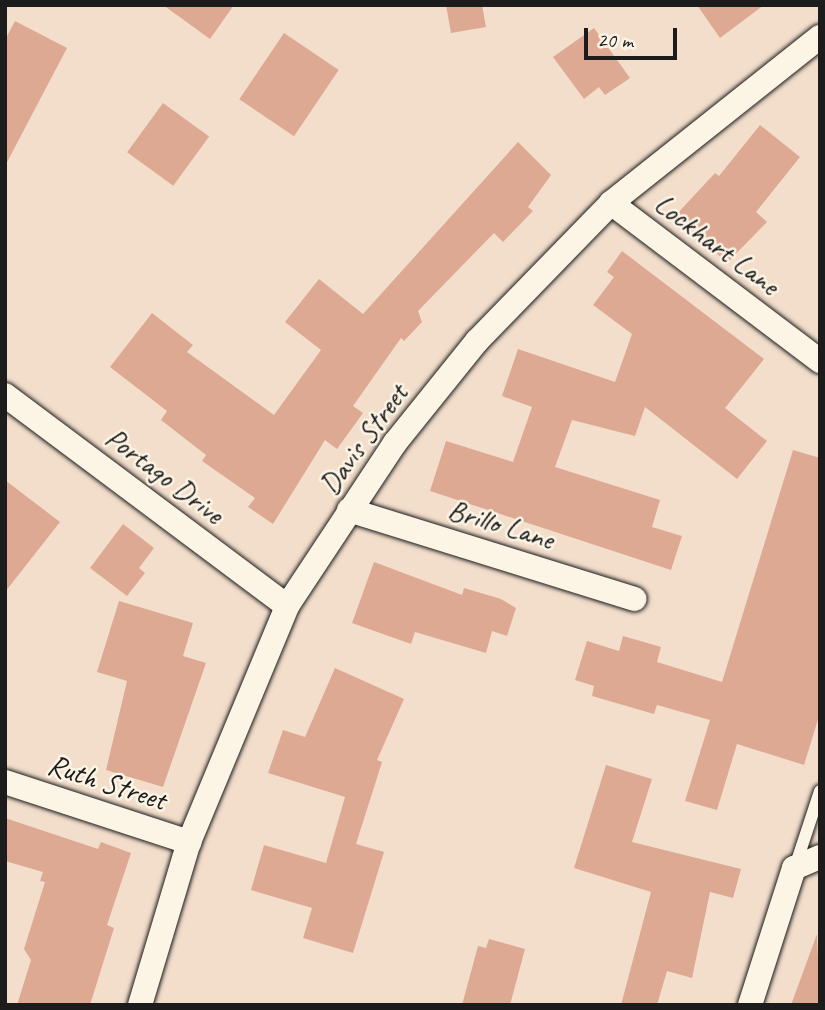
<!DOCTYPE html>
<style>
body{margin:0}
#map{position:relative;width:825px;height:1010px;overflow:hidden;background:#fcf5e5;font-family:Caveat,sans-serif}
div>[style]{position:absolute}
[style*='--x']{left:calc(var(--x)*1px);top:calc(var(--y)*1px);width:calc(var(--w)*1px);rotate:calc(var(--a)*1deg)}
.built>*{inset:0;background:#f3decc;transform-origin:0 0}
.building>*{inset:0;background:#dea992;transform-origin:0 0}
.roads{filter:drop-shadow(0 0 2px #1c1c1c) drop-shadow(0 0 2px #1c1c1c)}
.lane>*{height:12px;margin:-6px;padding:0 6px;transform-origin:6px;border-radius:6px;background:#fcf5e5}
.street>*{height:24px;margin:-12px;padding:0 12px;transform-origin:12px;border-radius:12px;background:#fcf5e5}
span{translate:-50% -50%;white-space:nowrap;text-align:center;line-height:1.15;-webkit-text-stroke:5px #fcf5e5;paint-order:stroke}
.street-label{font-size:30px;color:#1c1c1c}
.frame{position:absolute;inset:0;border:7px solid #1c1c1c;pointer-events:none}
.scale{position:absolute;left:584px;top:28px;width:93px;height:32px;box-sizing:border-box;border:4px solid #1c1c1c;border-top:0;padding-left:9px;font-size:21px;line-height:24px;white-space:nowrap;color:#1c1c1c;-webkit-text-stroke:5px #fcf5e5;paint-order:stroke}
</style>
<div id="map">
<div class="built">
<div style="left:5px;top:5px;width:815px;height:1000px"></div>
</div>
<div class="building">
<div style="clip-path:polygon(163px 5px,234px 5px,210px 39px)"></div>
<div style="clip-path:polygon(446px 5px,482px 5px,486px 27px,451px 33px)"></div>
<div style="clip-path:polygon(697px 5px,764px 5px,720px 38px)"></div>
<div style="clip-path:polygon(15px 21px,67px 48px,5px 166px,5px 40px)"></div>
<div style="clip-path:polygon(594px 28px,630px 78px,605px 95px,599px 87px,584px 99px,553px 57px)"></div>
<div style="left:284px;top:33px;width:66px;height:80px;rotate:34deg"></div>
<div style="left:163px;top:103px;width:57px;height:61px;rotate:36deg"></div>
<div style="clip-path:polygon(760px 125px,800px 157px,756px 212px,767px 222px,727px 263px,676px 215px,715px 173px,719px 176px)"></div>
<div style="clip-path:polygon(518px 142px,551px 175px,528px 207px,533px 211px,503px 242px,494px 233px,418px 311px,422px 322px,404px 341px,401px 338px,353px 406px,363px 413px,337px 449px,325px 440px,273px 524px,248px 507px,255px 498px,202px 461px,206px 455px,161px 420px,167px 411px,110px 367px,152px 313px,193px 345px,187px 352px,274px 415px,321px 350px,285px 322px,319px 279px,363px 314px)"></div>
<div style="clip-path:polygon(622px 251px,764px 359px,725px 408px,767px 441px,737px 479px,645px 407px,635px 436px,572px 420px,555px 467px,660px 500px,652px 527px,682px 536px,671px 570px,430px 491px,446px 441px,513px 462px,532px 407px,502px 396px,518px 349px,615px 382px,632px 334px,593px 305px,614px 277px,607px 272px)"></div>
<div style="clip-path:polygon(793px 450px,820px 458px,820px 713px,804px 765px,737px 744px,717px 810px,685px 801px,710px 720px,657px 705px,654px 714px,592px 696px,594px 686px,575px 680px,587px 641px,619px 651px,623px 636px,661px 647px,657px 662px,722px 682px)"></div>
<div style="clip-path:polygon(5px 480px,60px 522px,5px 592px)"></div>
<div style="clip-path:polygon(123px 524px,154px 548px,139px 568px,145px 573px,127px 596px,90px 568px)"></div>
<div style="clip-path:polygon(374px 562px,462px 595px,464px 588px,501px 599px,516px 608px,507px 636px,492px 631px,486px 653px,415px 632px,411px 644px,352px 623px)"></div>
<div style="clip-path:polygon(119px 601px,193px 623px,183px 656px,206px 663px,163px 787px,106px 770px,127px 681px,97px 672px)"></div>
<div style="clip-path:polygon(335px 668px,404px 699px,377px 760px,382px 762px,356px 844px,384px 852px,353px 953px,303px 938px,312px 908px,251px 890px,264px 845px,326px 863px,345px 797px,268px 773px,283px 730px,305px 737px)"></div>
<div style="clip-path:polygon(606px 765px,652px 779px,632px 842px,741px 869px,733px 898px,710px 892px,692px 978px,667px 971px,657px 1005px,621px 1005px,651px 892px,574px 868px)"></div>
<div style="clip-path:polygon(5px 818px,98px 849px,101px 842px,131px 853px,107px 925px,114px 928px,90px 1005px,17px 1005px,31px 960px,24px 949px,45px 882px,40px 881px,43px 872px,5px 861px)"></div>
<div style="clip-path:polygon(817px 934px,820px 1005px,791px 1005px)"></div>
<div style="clip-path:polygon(489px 939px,525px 949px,510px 1005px,462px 1005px,478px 946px,486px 948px)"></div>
</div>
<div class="roads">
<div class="lane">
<div style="--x:795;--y:867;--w:80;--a:-71.8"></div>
</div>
<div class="street">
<div style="--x:611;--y:203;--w:262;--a:37.1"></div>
<div style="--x:5;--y:395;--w:352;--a:36.8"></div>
<div style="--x:349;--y:510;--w:299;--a:17.3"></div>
<div style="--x:5;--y:782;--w:194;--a:18.1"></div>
<div style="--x:140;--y:1005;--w:170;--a:-73.3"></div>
<div style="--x:189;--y:842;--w:256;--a:-67.4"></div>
<div style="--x:287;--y:606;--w:196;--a:-56.5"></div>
<div style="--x:395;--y:443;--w:131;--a:-51.2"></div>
<div style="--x:477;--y:341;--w:192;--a:-45.8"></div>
<div style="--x:611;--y:203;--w:267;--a:-38.5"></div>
<div style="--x:750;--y:1005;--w:144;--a:-72.2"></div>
<div style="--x:794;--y:868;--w:28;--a:-23"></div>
</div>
</div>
<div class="street-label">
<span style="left:717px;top:244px;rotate:37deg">Lockhart Lane</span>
<span style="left:363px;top:439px;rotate:-54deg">Davis Street</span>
<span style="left:165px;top:475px;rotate:37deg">Portago Drive</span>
<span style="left:501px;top:524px;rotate:17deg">Brillo Lane</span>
<span style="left:107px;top:782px;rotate:18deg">Ruth Street</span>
</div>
<div class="frame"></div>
<div class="scale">20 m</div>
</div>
